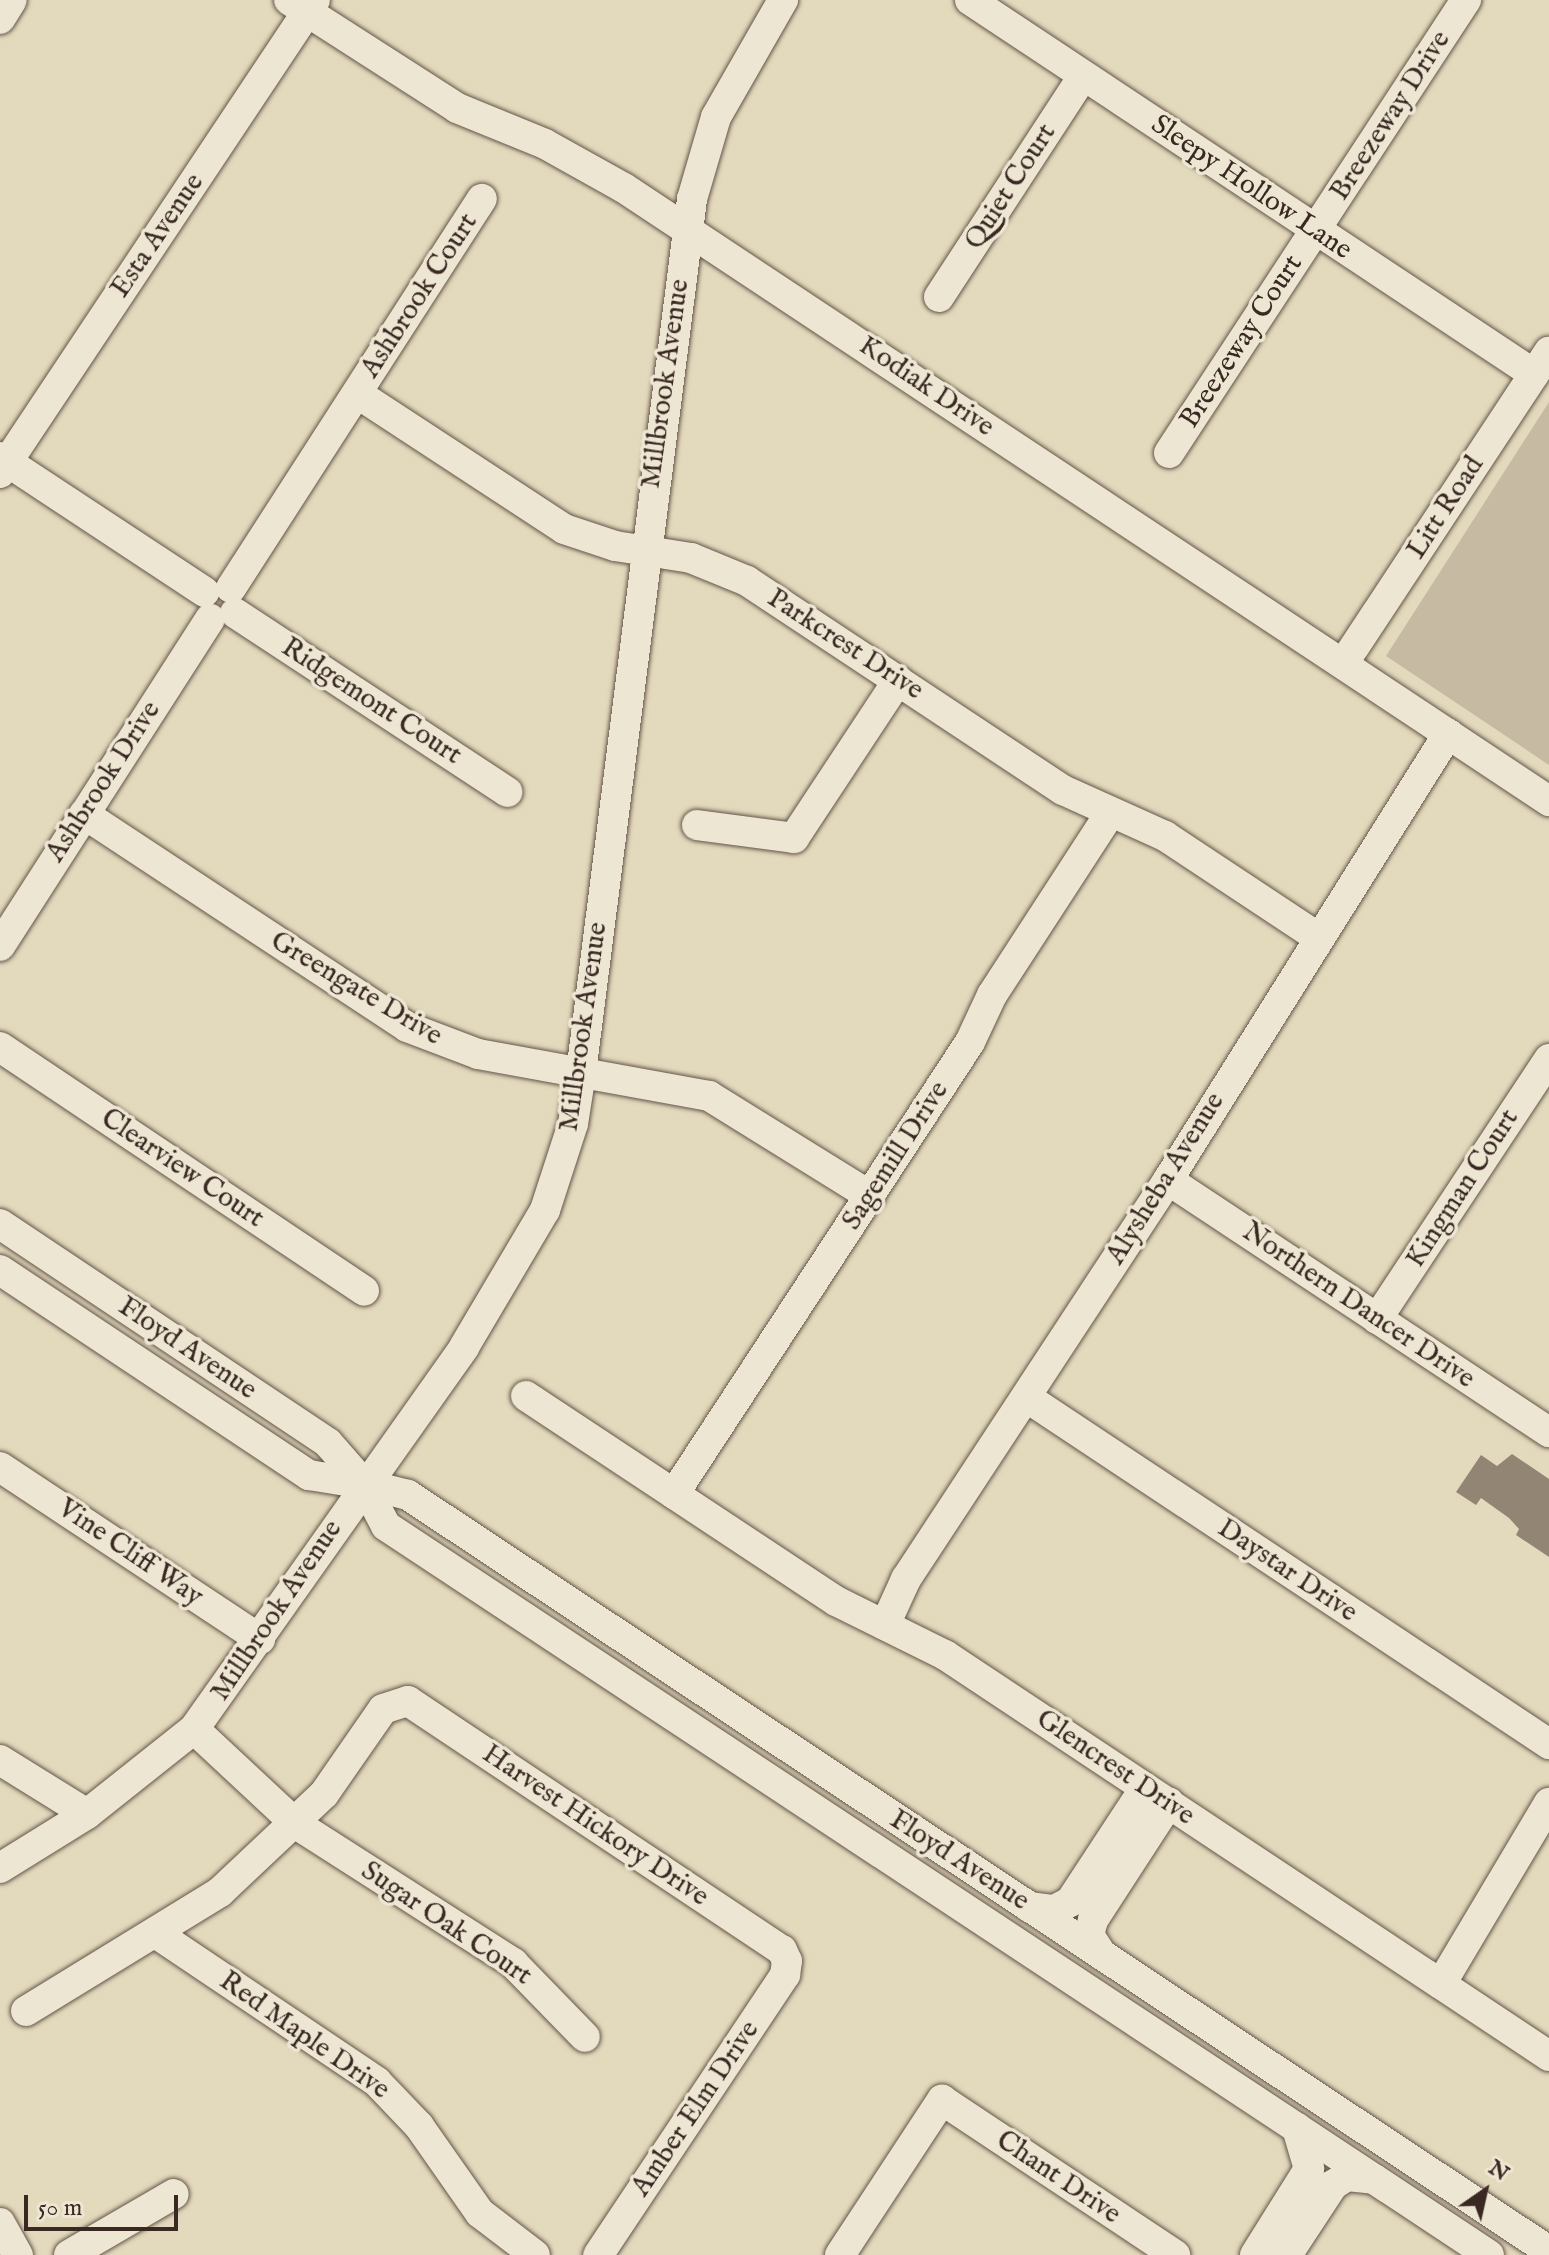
<!DOCTYPE html>
<style>
body{margin:0}
#map{position:relative;width:1549px;height:2255px;overflow:hidden;background:#e3d9bc;font-family:"IM FELL English",serif}
div>[style]{position:absolute}
[style*='--x']{left:calc(var(--x)*1px);top:calc(var(--y)*1px);width:calc(var(--w)*1px);rotate:calc(var(--a)*1deg)}
.green>*{inset:0;background:#c6bba2}
.building>*{inset:0;background:#928573}
.roads{filter:drop-shadow(0 0 2px #645549) drop-shadow(0 0 2px #645549)}
.minor>*{height:30px;margin:-15px;padding:0 15px;transform-origin:15px;border-radius:15px;background:#ede6d3}
span{translate:-50% -50%;white-space:nowrap;text-align:center;line-height:1.15;-webkit-text-stroke:7px #ede6d3;paint-order:stroke}
.street-label{font-size:28px;color:#3a2923}
.north{position:absolute;left:1445px;top:2151px;width:80px;height:80px;-webkit-text-stroke:6px #ede6d3;paint-order:stroke;rotate:34deg;font-size:22px;font-weight:700;line-height:32px;text-align:center;color:#3a2923}
.north::after{content:'';display:block;margin:auto;width:28px;height:36px;background:#3a2923;clip-path:polygon(50% 0,100% 100%,50% 72%,0 100%)}
.scale{position:absolute;left:24px;top:2195px;width:154px;height:36px;box-sizing:border-box;border:4px solid #3a2923;border-top:0;padding-left:10px;font-size:24px;line-height:28px;white-space:nowrap;color:#3a2923;-webkit-text-stroke:6px #ede6d3;paint-order:stroke}
</style>
<div id="map">
<div class="green">
<div style="clip-path:polygon(1549px 402px,1549px 765px,1386px 656px)"></div>
</div>
<div class="building">
<div style="clip-path:polygon(1512px 1454px,1549px 1479px,1549px 1557px,1516px 1535px,1519px 1529px,1509px 1518px,1481px 1498px,1476px 1505px,1456px 1492px,1481px 1455px,1497px 1466px)"></div>
</div>
<div class="roads">
<div class="minor">
<div style="--x:289;--y:0;--w:200;--a:32.7"></div>
<div style="--x:457;--y:108;--w:95;--a:22.2"></div>
<div style="--x:545;--y:144;--w:90;--a:29.1"></div>
<div style="--x:624;--y:188;--w:1110;--a:33.53"></div>
<div style="--x:970;--y:0;--w:677;--a:33.55"></div>
<div style="--x:0;--y:19;--w:22;--a:-58"></div>
<div style="--x:939;--y:297;--w:264;--a:-56.9"></div>
<div style="--x:358;--y:394;--w:246;--a:33.2"></div>
<div style="--x:564;--y:529;--w:54;--a:18.4"></div>
<div style="--x:615;--y:546;--w:77;--a:9"></div>
<div style="--x:691;--y:558;--w:61;--a:22.3"></div>
<div style="--x:747;--y:581;--w:379;--a:33.5"></div>
<div style="--x:1063;--y:790;--w:112;--a:24.3"></div>
<div style="--x:1165;--y:836;--w:181;--a:33.5"></div>
<div style="--x:1169;--y:453;--w:542;--a:-56.75"></div>
<div style="--x:0;--y:457;--w:245;--a:33.4"></div>
<div style="--x:0;--y:473;--w:568;--a:-56.34"></div>
<div style="--x:231;--y:588;--w:463;--a:-57.2"></div>
<div style="--x:235;--y:613;--w:326;--a:33.3"></div>
<div style="--x:1343;--y:664;--w:374;--a:-56.6"></div>
<div style="--x:84;--y:814;--w:387;--a:33.4"></div>
<div style="--x:407;--y:1027;--w:76;--a:20.8"></div>
<div style="--x:478;--y:1054;--w:235;--a:10.3"></div>
<div style="--x:709;--y:1096;--w:190;--a:31.8"></div>
<div style="--x:697;--y:825;--w:98;--a:7.6"></div>
<div style="--x:794;--y:838;--w:189;--a:-56.6"></div>
<div style="--x:0;--y:946;--w:389;--a:-57.3"></div>
<div style="--x:0;--y:1047;--w:438;--a:33.8"></div>
<div style="--x:1168;--y:1180;--w:457;--a:33.5"></div>
<div style="--x:0;--y:1224;--w:394;--a:33.7"></div>
<div style="--x:328;--y:1443;--w:55;--a:48.7"></div>
<div style="--x:364;--y:1484;--w:45;--a:14"></div>
<div style="--x:408;--y:1495;--w:1369;--a:33.53"></div>
<div style="--x:0;--y:1270;--w:371;--a:33.6"></div>
<div style="--x:309;--y:1475;--w:56;--a:9.3"></div>
<div style="--x:364;--y:1484;--w:47;--a:62.4"></div>
<div style="--x:386;--y:1526;--w:1322;--a:33.46"></div>
<div style="--x:1377;--y:1319;--w:312;--a:-56.5"></div>
<div style="--x:526;--y:1396;--w:372;--a:33.5"></div>
<div style="--x:836;--y:1601;--w:122;--a:26.4"></div>
<div style="--x:945;--y:1655;--w:725;--a:33.58"></div>
<div style="--x:1026;--y:1397;--w:628;--a:33.56"></div>
<div style="--x:0;--y:1467;--w:312;--a:33.5"></div>
<div style="--x:674;--y:1494;--w:540;--a:-56.78"></div>
<div style="--x:970;--y:1042;--w:52;--a:-64.9"></div>
<div style="--x:992;--y:995;--w:217;--a:-57"></div>
<div style="--x:885;--y:1625;--w:51;--a:-65.5"></div>
<div style="--x:906;--y:1579;--w:477;--a:-56.7"></div>
<div style="--x:1168;--y:1180;--w:527;--a:-57.88"></div>
<div style="--x:194;--y:1729;--w:139;--a:43"></div>
<div style="--x:296;--y:1824;--w:258;--a:32.6"></div>
<div style="--x:513;--y:1963;--w:103;--a:45.8"></div>
<div style="--x:0;--y:1760;--w:102;--a:31.8"></div>
<div style="--x:0;--y:1868;--w:102;--a:-31.8"></div>
<div style="--x:87;--y:1814;--w:137;--a:-38.5"></div>
<div style="--x:194;--y:1729;--w:468;--a:-54.7"></div>
<div style="--x:464;--y:1347;--w:159;--a:-59.4"></div>
<div style="--x:545;--y:1210;--w:90;--a:-72"></div>
<div style="--x:573;--y:1124;--w:52;--a:-81.1"></div>
<div style="--x:581;--y:1073;--w:881;--a:-82.76"></div>
<div style="--x:692;--y:199;--w:85;--a:-73.7"></div>
<div style="--x:716;--y:117;--w:135;--a:-60.2"></div>
<div style="--x:1029;--y:1907;--w:25;--a:7"></div>
<div style="--x:1054;--y:1910;--w:18;--a:-27"></div>
<div style="--x:1070;--y:1902;--w:136;--a:-56.7"></div>
<div style="--x:157;--y:1934;--w:265;--a:33.9"></div>
<div style="--x:377;--y:2082;--w:61;--a:46.3"></div>
<div style="--x:419;--y:2126;--w:106;--a:55"></div>
<div style="--x:480;--y:2213;--w:69;--a:37.4"></div>
<div style="--x:1102;--y:1955;--w:24;--a:-123"></div>
<div style="--x:1089;--y:1935;--w:16;--a:-75"></div>
<div style="--x:1093;--y:1920;--w:140;--a:-57"></div>
<div style="--x:1441;--y:1984;--w:211;--a:-59.2"></div>
<div style="--x:26;--y:2011;--w:228;--a:-31.5"></div>
<div style="--x:220;--y:1892;--w:143;--a:-43.3"></div>
<div style="--x:324;--y:1794;--w:103;--a:-55.2"></div>
<div style="--x:383;--y:1709;--w:26;--a:-18"></div>
<div style="--x:408;--y:1701;--w:449;--a:33.7"></div>
<div style="--x:782;--y:1950;--w:12;--a:66"></div>
<div style="--x:787;--y:1961;--w:14;--a:98"></div>
<div style="--x:785;--y:1975;--w:337;--a:123.7"></div>
<div style="--x:0;--y:2223;--w:37;--a:61"></div>
<div style="--x:69;--y:2255;--w:121;--a:-30.2"></div>
<div style="--x:840;--y:2255;--w:186;--a:-56.7"></div>
<div style="--x:942;--y:2100;--w:280;--a:33.6"></div>
<div style="--x:1255;--y:2255;--w:102;--a:-57.9"></div>
<div style="--x:1309;--y:2169;--w:43;--a:-106.3"></div>
<div style="--x:1287;--y:2255;--w:84;--a:-56.7"></div>
<div style="--x:1333;--y:2185;--w:17;--a:-33"></div>
<div style="--x:1347;--y:2176;--w:27;--a:6"></div>
</div>
</div>
<div class="street-label">
<span style="left:1391px;top:116px;rotate:-57deg">Breezeway Drive</span>
<span style="left:1011px;top:187px;rotate:-57deg">Quiet Court</span>
<span style="left:1251px;top:188px;rotate:34deg">Sleepy Hollow Lane</span>
<span style="left:158px;top:236px;rotate:-56deg">Esta Avenue</span>
<span style="left:420px;top:296px;rotate:-57deg">Ashbrook Court</span>
<span style="left:1242px;top:342px;rotate:-57deg">Breezeway Court</span>
<span style="left:666px;top:384px;rotate:-82deg">Millbrook Avenue</span>
<span style="left:926px;top:387px;rotate:34deg">Kodiak Drive</span>
<span style="left:1446px;top:508px;rotate:-57deg">Litt Road</span>
<span style="left:845px;top:645px;rotate:33deg">Parkcrest Drive</span>
<span style="left:371px;top:702px;rotate:33deg">Ridgemont Court</span>
<span style="left:104px;top:782px;rotate:-57deg">Ashbrook Drive</span>
<span style="left:356px;top:989px;rotate:31deg">Greengate Drive</span>
<span style="left:584px;top:1027px;rotate:-82deg">Millbrook Avenue</span>
<span style="left:896px;top:1156px;rotate:-57deg">Sagemill Drive</span>
<span style="left:182px;top:1169px;rotate:34deg">Clearview Court</span>
<span style="left:1166px;top:1179px;rotate:-58deg">Alysheba Avenue</span>
<span style="left:1463px;top:1189px;rotate:-57deg">Kingman Court</span>
<span style="left:1358px;top:1306px;rotate:34deg">Northern Dancer Drive</span>
<span style="left:187px;top:1349px;rotate:34deg">Floyd Avenue</span>
<span style="left:130px;top:1553px;rotate:34deg">Vine Cliff Way</span>
<span style="left:1287px;top:1571px;rotate:34deg">Daystar Drive</span>
<span style="left:277px;top:1611px;rotate:-56deg">Millbrook Avenue</span>
<span style="left:1115px;top:1768px;rotate:34deg">Glencrest Drive</span>
<span style="left:595px;top:1826px;rotate:34deg">Harvest Hickory Drive</span>
<span style="left:959px;top:1861px;rotate:33deg">Floyd Avenue</span>
<span style="left:446px;top:1924px;rotate:34deg">Sugar Oak Court</span>
<span style="left:304px;top:2036px;rotate:35deg">Red Maple Drive</span>
<span style="left:696px;top:2109px;rotate:-56deg">Amber Elm Drive</span>
<span style="left:1058px;top:2178px;rotate:34deg">Chant Drive</span>
</div>
<div class="north">N</div>
<div class="scale">50 m</div>
</div>
